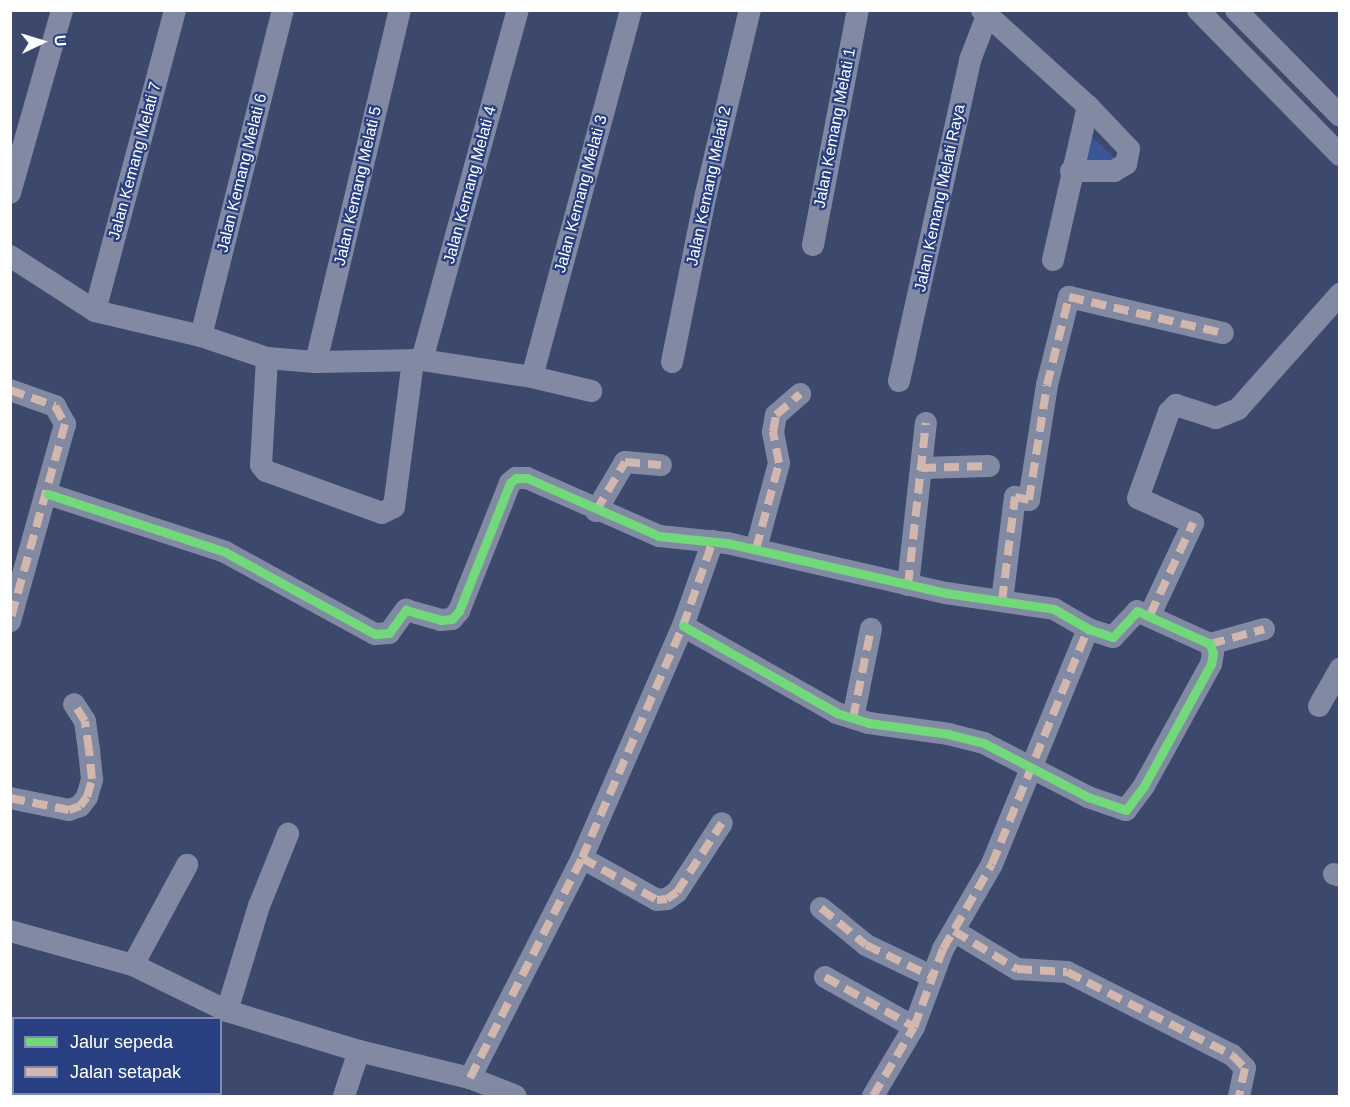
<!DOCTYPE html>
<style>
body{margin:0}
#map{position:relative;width:1350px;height:1107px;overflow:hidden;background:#3c496d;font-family:Arial,sans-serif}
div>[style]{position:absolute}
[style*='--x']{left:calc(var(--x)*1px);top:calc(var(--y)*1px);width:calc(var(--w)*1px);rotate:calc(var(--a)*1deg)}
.green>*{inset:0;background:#3c5597}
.minor>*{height:22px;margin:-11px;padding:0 11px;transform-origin:11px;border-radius:11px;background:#828aa3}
.quiet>*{height:8px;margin-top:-4px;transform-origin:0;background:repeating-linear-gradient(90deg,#d1b7ad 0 15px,transparent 0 23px)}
.cycleway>*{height:9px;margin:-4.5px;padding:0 4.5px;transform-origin:4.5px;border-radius:4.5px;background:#71d979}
span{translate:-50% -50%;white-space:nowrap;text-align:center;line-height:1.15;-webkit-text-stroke:4.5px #283f81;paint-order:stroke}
.street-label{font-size:16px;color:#fff}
.frame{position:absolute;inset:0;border:12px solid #fff;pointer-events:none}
.legend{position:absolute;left:12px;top:1017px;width:210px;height:78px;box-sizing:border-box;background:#283f81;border:2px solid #7e8cb3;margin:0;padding:8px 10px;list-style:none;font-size:18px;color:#fff}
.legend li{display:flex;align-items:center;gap:12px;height:30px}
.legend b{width:30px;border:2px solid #7e8cb3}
.north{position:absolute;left:12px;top:12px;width:60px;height:60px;-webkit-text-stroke:4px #283f81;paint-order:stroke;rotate:86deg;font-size:16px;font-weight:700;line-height:24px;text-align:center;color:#fff}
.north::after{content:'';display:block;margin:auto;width:21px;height:27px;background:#fff;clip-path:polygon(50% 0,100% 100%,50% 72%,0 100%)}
</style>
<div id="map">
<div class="green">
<div style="clip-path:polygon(1090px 136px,1120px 162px,1083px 161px)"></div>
</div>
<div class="minor">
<div style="--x:982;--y:10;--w:143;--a:42.2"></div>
<div style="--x:1088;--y:106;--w:59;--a:46.4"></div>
<div style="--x:1129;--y:149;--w:15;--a:101"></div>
<div style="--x:1126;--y:164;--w:14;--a:150"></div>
<div style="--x:1114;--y:171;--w:43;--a:180"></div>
<div style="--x:1198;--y:10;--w:203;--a:45.6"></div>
<div style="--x:1236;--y:10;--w:148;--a:45.5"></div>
<div style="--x:10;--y:193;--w:190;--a:-74.1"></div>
<div style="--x:813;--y:245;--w:239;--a:-79.2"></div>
<div style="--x:10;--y:256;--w:101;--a:32.9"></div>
<div style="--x:95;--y:311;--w:109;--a:13.3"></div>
<div style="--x:201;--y:336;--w:70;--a:18.4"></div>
<div style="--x:267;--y:358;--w:49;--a:4.7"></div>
<div style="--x:316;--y:362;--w:106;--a:-1.1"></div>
<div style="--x:422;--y:360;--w:111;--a:8.8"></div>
<div style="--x:532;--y:377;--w:61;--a:13.3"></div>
<div style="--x:1053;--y:260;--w:158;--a:-77.2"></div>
<div style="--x:95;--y:311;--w:311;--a:-75.1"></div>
<div style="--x:201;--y:336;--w:336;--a:-75.9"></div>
<div style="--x:267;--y:358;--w:107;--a:93.2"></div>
<div style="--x:261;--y:465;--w:8;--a:50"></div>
<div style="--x:266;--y:471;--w:123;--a:19.9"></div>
<div style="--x:382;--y:513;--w:13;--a:-27"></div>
<div style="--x:394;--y:507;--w:148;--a:-82.6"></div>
<div style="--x:422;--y:360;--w:363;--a:-74.7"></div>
<div style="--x:316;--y:362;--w:362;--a:-76.6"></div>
<div style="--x:672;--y:362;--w:171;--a:-78.6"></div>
<div style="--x:706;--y:194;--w:189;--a:-76.6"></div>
<div style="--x:532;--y:377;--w:380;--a:-74.9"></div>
<div style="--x:899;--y:381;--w:329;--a:-77.5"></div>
<div style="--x:970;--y:60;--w:47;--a:-68.9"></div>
<div style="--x:10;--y:390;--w:48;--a:19.6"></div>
<div style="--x:55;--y:406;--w:21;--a:61"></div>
<div style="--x:65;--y:424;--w:205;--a:105.6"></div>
<div style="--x:921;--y:468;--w:68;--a:-1.7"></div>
<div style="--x:48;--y:494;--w:186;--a:18.1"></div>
<div style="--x:225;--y:552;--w:171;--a:28.7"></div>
<div style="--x:375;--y:634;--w:14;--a:-4"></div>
<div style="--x:389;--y:633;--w:29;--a:-54"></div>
<div style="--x:406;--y:610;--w:36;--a:16"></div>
<div style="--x:441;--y:620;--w:11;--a:-5"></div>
<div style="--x:452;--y:619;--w:11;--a:-49"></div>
<div style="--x:459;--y:611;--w:138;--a:-68.3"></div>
<div style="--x:510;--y:483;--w:8;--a:-40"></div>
<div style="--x:516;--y:478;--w:11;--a:0"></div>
<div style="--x:527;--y:478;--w:144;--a:23.7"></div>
<div style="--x:659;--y:536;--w:68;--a:5.9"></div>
<div style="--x:727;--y:543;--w:225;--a:12.9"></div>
<div style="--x:946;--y:593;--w:109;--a:8.4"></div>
<div style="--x:1054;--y:609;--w:39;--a:30"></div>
<div style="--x:1088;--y:629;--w:26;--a:18"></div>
<div style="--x:1113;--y:637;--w:35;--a:-47"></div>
<div style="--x:1137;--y:611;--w:80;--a:24.3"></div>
<div style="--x:1210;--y:644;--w:9;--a:72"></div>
<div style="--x:1213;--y:653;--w:11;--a:100"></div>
<div style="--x:1211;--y:664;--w:139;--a:118.8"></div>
<div style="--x:1144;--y:786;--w:30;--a:127"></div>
<div style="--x:1126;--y:810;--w:40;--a:-161.1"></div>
<div style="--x:1088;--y:797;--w:117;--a:-152.6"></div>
<div style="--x:984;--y:743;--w:36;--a:-166"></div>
<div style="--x:949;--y:734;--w:81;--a:-172.2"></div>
<div style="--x:869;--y:723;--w:34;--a:-163"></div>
<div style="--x:837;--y:713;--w:177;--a:-150.5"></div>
<div style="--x:596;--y:511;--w:57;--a:-59.4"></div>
<div style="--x:625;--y:462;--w:36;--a:5"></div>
<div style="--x:756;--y:549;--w:89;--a:-75"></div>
<div style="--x:779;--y:463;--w:32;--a:-101"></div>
<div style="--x:773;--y:432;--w:17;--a:-80"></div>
<div style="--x:776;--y:415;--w:32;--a:-41"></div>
<div style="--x:908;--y:585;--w:163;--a:-83.7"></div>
<div style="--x:1002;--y:601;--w:105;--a:-82.9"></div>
<div style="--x:1015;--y:497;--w:14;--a:12"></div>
<div style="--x:1029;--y:500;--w:116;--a:-81.1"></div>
<div style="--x:1047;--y:385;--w:91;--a:-76"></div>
<div style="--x:1069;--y:297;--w:158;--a:13.2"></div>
<div style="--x:1150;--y:615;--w:102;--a:-64.9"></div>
<div style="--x:1193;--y:523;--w:60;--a:-155.6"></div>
<div style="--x:1138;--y:498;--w:91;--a:-70.2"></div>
<div style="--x:1169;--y:412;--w:10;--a:-45"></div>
<div style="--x:1176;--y:405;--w:42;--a:18"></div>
<div style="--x:1216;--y:418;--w:24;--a:-22"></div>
<div style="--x:1238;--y:409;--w:154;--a:-48.4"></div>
<div style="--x:1210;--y:644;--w:56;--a:-15.5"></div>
<div style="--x:1319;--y:706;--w:43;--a:-60.4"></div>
<div style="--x:853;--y:718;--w:91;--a:-78.6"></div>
<div style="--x:10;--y:798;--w:60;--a:11.5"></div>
<div style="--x:69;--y:810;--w:12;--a:-20"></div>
<div style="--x:80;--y:806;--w:11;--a:-52"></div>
<div style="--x:87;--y:797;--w:19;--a:-74"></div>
<div style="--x:92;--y:779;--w:29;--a:-96"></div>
<div style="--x:89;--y:750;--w:29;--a:-98"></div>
<div style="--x:85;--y:721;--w:20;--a:-123"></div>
<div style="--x:582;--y:858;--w:86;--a:29.2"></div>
<div style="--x:657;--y:900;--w:10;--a:-6"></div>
<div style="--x:667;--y:899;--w:12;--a:-35"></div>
<div style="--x:677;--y:892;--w:82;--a:-56.9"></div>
<div style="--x:1334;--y:874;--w:6;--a:18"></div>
<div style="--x:821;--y:908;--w:58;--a:39.4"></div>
<div style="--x:866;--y:945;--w:72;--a:25.5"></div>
<div style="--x:10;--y:931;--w:128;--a:15.5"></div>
<div style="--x:133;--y:965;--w:105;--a:26.1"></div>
<div style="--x:227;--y:1011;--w:138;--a:16.9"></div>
<div style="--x:359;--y:1051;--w:114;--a:13.7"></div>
<div style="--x:470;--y:1078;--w:49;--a:21.4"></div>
<div style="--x:954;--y:931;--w:74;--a:31.1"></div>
<div style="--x:1017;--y:969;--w:50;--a:3.4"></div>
<div style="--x:1067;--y:972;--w:185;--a:26.7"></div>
<div style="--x:1232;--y:1055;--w:18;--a:45"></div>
<div style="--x:1245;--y:1068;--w:29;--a:102"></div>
<div style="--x:133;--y:965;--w:114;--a:-61.6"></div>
<div style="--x:825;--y:977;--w:102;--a:29.3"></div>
<div style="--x:227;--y:1011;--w:110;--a:-73.1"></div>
<div style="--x:259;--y:906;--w:78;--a:-68.1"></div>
<div style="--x:470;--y:1078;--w:247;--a:-63"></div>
<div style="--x:582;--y:858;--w:253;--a:-66.5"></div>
<div style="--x:683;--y:626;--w:90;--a:-70.6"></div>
<div style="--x:344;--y:1096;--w:47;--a:-71.6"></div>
<div style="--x:873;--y:1096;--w:80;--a:-59.3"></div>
<div style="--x:914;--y:1027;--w:83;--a:-69.6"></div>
<div style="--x:943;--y:949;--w:98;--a:-60"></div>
<div style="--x:992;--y:864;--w:254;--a:-67.8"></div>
</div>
<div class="quiet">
<div style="--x:10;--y:390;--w:48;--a:19.6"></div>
<div style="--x:55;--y:406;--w:21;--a:61"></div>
<div style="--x:65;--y:424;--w:205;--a:105.6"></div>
<div style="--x:921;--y:468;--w:68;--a:-1.7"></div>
<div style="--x:596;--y:511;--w:57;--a:-59.4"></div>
<div style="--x:625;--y:462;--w:36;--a:5"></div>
<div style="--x:756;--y:549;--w:89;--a:-75"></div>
<div style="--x:779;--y:463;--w:32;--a:-101"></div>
<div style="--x:773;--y:432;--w:17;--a:-80"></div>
<div style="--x:776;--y:415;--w:32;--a:-41"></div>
<div style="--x:908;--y:585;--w:163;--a:-83.7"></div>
<div style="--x:1002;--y:601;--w:105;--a:-82.9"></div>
<div style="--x:1015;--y:497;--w:14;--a:12"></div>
<div style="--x:1029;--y:500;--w:116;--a:-81.1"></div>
<div style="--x:1047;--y:385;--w:91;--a:-76"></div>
<div style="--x:1069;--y:297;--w:158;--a:13.2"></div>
<div style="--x:1150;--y:615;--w:102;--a:-64.9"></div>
<div style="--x:1210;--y:644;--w:56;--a:-15.5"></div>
<div style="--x:853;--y:718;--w:91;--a:-78.6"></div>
<div style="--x:10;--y:798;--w:60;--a:11.5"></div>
<div style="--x:69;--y:810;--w:12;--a:-20"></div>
<div style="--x:80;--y:806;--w:11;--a:-52"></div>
<div style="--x:87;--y:797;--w:19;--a:-74"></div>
<div style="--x:92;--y:779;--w:29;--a:-96"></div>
<div style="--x:89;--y:750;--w:29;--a:-98"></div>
<div style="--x:85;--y:721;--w:20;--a:-123"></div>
<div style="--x:582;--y:858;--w:86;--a:29.2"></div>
<div style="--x:657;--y:900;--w:10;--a:-6"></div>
<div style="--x:667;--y:899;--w:12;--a:-35"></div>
<div style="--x:677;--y:892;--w:82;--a:-56.9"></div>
<div style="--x:821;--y:908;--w:58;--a:39.4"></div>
<div style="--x:866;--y:945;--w:72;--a:25.5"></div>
<div style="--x:954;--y:931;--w:74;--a:31.1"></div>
<div style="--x:1017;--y:969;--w:50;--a:3.4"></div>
<div style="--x:1067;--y:972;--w:185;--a:26.7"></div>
<div style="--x:1232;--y:1055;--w:18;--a:45"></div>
<div style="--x:1245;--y:1068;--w:29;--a:102"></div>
<div style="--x:825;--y:977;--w:102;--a:29.3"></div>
<div style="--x:470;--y:1078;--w:247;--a:-63"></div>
<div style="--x:582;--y:858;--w:253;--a:-66.5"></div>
<div style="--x:683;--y:626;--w:90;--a:-70.6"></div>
<div style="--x:873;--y:1096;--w:80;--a:-59.3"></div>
<div style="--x:914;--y:1027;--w:83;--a:-69.6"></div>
<div style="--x:943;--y:949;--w:98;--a:-60"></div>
<div style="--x:992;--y:864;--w:254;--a:-67.8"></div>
</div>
<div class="cycleway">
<div style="--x:48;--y:494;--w:186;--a:18.1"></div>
<div style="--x:225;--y:552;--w:171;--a:28.7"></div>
<div style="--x:375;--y:634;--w:14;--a:-4"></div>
<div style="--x:389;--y:633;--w:29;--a:-54"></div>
<div style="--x:406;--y:610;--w:36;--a:16"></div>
<div style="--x:441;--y:620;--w:11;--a:-5"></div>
<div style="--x:452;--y:619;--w:11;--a:-49"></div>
<div style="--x:459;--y:611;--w:138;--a:-68.3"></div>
<div style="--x:510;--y:483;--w:8;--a:-40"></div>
<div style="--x:516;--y:478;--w:11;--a:0"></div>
<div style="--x:527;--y:478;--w:144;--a:23.7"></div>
<div style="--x:659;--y:536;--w:68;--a:5.9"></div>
<div style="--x:727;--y:543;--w:225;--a:12.9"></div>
<div style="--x:946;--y:593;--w:109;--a:8.4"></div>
<div style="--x:1054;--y:609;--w:39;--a:30"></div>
<div style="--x:1088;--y:629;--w:26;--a:18"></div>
<div style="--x:1113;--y:637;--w:35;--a:-47"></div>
<div style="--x:1137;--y:611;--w:80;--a:24.3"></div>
<div style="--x:1210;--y:644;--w:9;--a:72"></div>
<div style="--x:1213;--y:653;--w:11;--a:100"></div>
<div style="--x:1211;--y:664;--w:139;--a:118.8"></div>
<div style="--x:1144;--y:786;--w:30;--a:127"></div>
<div style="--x:1126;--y:810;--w:40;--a:-161.1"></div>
<div style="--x:1088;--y:797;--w:117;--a:-152.6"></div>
<div style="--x:984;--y:743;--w:36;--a:-166"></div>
<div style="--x:949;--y:734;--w:81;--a:-172.2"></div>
<div style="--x:869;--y:723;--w:34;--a:-163"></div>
<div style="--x:837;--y:713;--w:177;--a:-150.5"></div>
</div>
<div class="street-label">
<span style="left:835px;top:128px;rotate:-79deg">Jalan Kemang Melati 1</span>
<span style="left:135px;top:161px;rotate:-75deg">Jalan Kemang Melati 7</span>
<span style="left:242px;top:173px;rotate:-76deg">Jalan Kemang Melati 6</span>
<span style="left:470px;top:185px;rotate:-75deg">Jalan Kemang Melati 4</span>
<span style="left:358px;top:186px;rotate:-77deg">Jalan Kemang Melati 5</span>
<span style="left:709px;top:186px;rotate:-78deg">Jalan Kemang Melati 2</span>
<span style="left:581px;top:194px;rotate:-75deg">Jalan Kemang Melati 3</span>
<span style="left:940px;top:198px;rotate:-78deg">Jalan Kemang Melati Raya</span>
</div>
<div class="frame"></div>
<ul class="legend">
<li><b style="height:8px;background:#71d979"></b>Jalur sepeda</li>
<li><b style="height:8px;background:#d1b7ad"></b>Jalan setapak</li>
</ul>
<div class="north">U</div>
</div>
